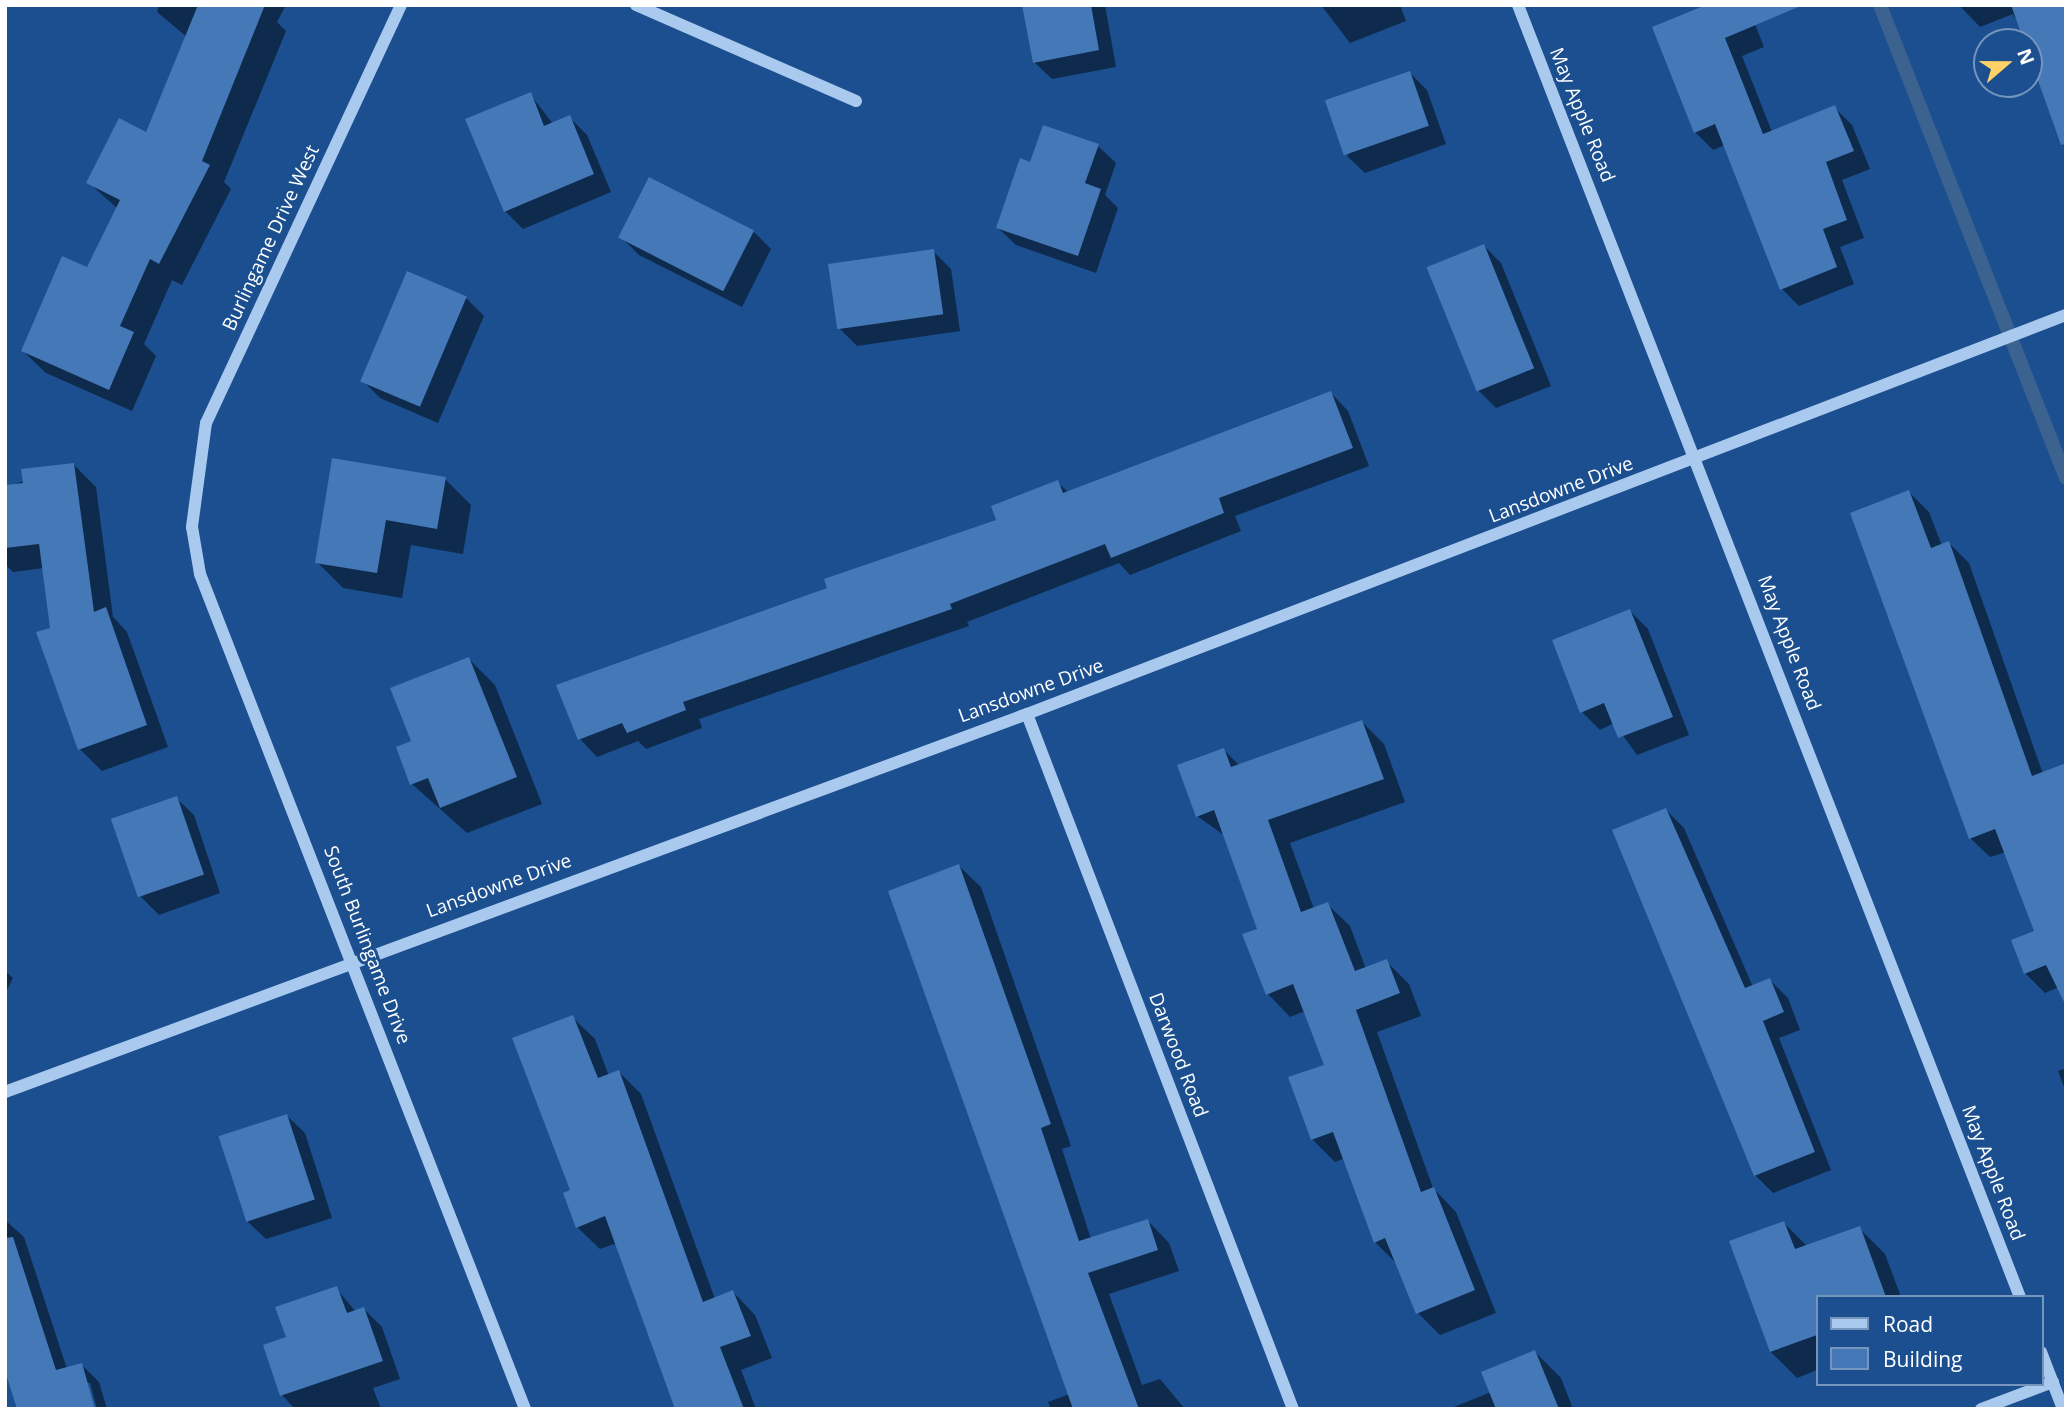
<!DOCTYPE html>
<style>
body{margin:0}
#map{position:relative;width:2071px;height:1414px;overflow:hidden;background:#1b4f8f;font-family:"Open Sans",sans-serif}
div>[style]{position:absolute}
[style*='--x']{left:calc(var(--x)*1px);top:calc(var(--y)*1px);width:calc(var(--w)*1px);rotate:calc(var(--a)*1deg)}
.shadow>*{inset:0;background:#0007}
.stream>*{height:14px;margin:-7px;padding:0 7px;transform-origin:7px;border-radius:7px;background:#3c6290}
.building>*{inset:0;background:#4478b7;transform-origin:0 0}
.minor>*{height:12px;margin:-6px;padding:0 6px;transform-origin:6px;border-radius:6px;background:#a9c9ee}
span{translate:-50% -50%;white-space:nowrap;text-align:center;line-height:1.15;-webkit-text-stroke:6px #1b4f8f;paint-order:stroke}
.street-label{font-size:19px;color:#fff}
.frame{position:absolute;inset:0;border:7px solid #fff;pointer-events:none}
.legend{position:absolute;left:1816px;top:1295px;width:228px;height:91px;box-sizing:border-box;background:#1b4f8f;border:2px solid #7695bc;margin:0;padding:9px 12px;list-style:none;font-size:21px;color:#fff}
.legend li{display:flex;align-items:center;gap:14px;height:35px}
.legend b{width:35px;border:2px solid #7695bc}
.north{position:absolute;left:1973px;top:28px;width:70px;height:70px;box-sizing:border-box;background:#1b4f8f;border:2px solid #7695bc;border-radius:50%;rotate:70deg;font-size:19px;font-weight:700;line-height:28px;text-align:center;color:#fff}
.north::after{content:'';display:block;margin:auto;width:24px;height:32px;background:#ffd166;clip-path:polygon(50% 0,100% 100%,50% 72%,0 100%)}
</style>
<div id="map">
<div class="shadow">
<div style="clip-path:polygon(159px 5px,286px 5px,277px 22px,286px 31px,224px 182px,231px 189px,182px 285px,172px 280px,144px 344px,156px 356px,132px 411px,46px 373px,23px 351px,88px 269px,118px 209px,88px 182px,147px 135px,187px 37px,157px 12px)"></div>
<div style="clip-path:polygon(1024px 5px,1105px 5px,1116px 67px,1052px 79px,1034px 62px)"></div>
<div style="clip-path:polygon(1321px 5px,1400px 5px,1406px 21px,1350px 43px)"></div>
<div style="clip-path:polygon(1959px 5px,2066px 5px,2066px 152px,2029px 42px,2013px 14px,1980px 27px)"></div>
<div style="clip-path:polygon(1751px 14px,1764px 47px,1742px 56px,1772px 132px,1834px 107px,1852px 125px,1870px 169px,1842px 180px,1864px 238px,1840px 247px,1854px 284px,1799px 306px,1782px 289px,1725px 145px,1713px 150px,1695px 132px,1654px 28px)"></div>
<div style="clip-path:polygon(1410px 73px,1427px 90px,1446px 144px,1365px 173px,1347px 156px)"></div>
<div style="clip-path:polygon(530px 94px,553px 124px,569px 117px,587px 135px,611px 192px,523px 229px,505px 211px)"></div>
<div style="clip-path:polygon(1098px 146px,1116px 163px,1105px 195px,1118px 208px,1096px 273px,1016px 245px,998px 228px,1031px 164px)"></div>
<div style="clip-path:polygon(753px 231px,771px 249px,742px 307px,639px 255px,621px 237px)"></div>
<div style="clip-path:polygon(1484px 246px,1501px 263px,1551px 386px,1496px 408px,1478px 390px)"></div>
<div style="clip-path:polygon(933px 251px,951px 269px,960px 331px,857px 346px,839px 328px)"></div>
<div style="clip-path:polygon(466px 298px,484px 316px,438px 423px,380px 398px,362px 380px)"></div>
<div style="clip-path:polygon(1331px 393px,1348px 411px,1369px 466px,1235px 516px,1241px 531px,1130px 575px,1119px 563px,967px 622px,969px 626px,699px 719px,702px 728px,646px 749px,638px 741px,597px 757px,580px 739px,829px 589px,998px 521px,1057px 482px,1069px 493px)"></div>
<div style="clip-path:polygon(74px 465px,96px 487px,113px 617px,127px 632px,168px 747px,102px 771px,80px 749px,44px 568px,13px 572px,5px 564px,5px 487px)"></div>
<div style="clip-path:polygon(445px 479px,471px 505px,463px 554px,411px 545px,402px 598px,343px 588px,317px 562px)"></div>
<div style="clip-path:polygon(1909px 492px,1929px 512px,1942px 546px,1949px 543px,1969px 563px,2043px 774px,2059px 987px,2045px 993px,2025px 973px,2036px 932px,2006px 852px,1990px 857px,1970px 838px)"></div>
<div style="clip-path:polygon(1630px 611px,1648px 629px,1689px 735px,1637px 755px,1614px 723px,1600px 730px,1582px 712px)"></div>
<div style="clip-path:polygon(469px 659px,495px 685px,542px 804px,467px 833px,412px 784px,398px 748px,414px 742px)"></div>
<div style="clip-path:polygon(1362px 722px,1384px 744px,1405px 802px,1290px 843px,1314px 909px,1327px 904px,1350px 926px,1366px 969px,1386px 961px,1409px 984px,1421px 1016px,1377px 1032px,1433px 1188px,1456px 1212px,1496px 1313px,1440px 1335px,1418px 1313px,1398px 1265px,1375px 1242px,1345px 1158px,1335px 1162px,1312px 1139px,1326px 1066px,1305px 1011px,1290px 1017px,1268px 994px,1259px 930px,1225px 836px,1197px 816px,1224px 750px,1240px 766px)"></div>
<div style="clip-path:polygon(176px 798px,194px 815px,220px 893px,159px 915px,141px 897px)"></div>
<div style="clip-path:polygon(1666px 810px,1684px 828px,1753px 987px,1770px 980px,1788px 998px,1800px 1030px,1779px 1038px,1831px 1170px,1773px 1193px,1755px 1175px)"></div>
<div style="clip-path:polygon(959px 866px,981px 887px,1071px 1146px,1062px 1149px,1091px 1239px,1148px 1221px,1169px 1243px,1179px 1271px,1109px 1294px,1142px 1385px,1160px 1379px,1185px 1409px,1051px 1409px,1048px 1402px,1070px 1394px)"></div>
<div style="clip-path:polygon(5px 971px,13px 978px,5px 994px)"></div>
<div style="clip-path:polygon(572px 1017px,595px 1039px,609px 1076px,619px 1072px,641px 1094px,715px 1299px,733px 1292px,755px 1315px,772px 1358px,741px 1370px,756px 1409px,678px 1409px,617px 1243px,600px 1249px,577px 1227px)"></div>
<div style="clip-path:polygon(2066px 1068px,2066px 1092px,2058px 1071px)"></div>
<div style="clip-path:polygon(287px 1116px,305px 1133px,332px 1218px,266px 1239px,248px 1222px)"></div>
<div style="clip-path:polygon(5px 1220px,24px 1237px,67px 1369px,82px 1365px,99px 1382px,107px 1409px,97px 1409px,90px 1383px,5px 1373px)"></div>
<div style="clip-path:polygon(1784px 1223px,1808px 1247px,1859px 1228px,1885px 1254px,1901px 1297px,1817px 1297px,1817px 1370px,1797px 1378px,1771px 1352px)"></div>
<div style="clip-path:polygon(336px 1288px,356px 1312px,364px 1309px,382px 1327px,400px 1379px,373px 1388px,381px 1409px,295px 1409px,282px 1395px,289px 1338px)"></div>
<div style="clip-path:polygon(1535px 1352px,1561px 1378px,1573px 1409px,1449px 1409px,1491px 1392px)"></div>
</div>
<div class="stream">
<div style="--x:1880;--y:5;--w:508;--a:68.53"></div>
</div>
<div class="building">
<div style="clip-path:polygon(198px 5px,265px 5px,202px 161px,210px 165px,159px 264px,150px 259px,120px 326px,134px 332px,109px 390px,21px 351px,62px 256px,87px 267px,120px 200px,86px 183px,119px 118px,146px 132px)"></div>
<div style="clip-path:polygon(1022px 5px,1091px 5px,1099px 50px,1033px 63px)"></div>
<div style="clip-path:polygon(1706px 5px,1803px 5px,1725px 38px,1763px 134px,1835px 105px,1854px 151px,1826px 162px,1847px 220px,1823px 229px,1837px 267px,1780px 290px,1715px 124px,1694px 133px,1652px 27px)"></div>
<div style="clip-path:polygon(2011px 5px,2066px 5px,2066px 144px,2061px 145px)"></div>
<div style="left:1410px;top:71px;width:58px;height:90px;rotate:71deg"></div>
<div style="clip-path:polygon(531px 92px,544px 126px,570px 115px,594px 174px,504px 212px,465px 119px)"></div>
<div style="clip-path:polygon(1043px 125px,1099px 144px,1085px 183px,1101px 189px,1078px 256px,996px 228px,1020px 158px,1030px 162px)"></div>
<div style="left:649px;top:177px;width:118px;height:68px;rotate:27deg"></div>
<div style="left:1484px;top:244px;width:134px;height:62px;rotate:68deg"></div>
<div style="left:934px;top:249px;width:66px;height:107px;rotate:82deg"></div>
<div style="left:407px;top:271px;width:65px;height:120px;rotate:23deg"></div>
<div style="clip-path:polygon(1331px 391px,1353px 448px,1219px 498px,1224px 513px,1111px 558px,1105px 544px,950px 604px,952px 609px,683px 702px,686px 710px,627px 733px,622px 723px,578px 740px,556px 685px,827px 588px,824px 579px,996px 520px,991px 506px,1058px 480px,1063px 493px)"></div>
<div style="clip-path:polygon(332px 458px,446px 477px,437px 529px,386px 520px,377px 573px,315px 563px)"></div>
<div style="clip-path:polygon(74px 463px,94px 612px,106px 607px,147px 725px,78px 750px,36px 632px,50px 628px,39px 544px,5px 548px,5px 485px,23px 483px,21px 469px)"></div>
<div style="clip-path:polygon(1909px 490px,1931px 548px,1949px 541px,2032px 776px,2066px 763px,2066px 1006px,2046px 965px,2024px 974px,2011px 940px,2034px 931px,1995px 829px,1969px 839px,1850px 513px)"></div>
<div style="clip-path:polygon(1630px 609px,1673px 717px,1618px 738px,1604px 703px,1580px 713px,1552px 640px)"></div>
<div style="clip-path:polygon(469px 657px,517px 777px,440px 808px,428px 778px,410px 785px,396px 747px,411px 741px,390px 688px)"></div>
<div style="clip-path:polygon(1362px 720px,1384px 779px,1268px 820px,1301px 912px,1328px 902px,1355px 971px,1387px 959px,1400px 993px,1356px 1010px,1421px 1192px,1434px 1187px,1475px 1290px,1416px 1314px,1385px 1238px,1374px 1243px,1333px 1132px,1311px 1140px,1288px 1077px,1324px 1065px,1293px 984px,1266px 995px,1242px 934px,1257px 929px,1214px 810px,1196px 817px,1177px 765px,1224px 748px,1231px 767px)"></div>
<div style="left:177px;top:796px;width:83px;height:70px;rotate:71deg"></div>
<div style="clip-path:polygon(1666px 808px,1745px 988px,1770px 978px,1784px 1012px,1763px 1021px,1815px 1152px,1754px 1176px,1612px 830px)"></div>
<div style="clip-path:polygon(959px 864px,1051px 1124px,1041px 1128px,1079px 1241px,1148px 1219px,1158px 1250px,1088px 1273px,1139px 1409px,1073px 1409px,888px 891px)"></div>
<div style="clip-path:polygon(573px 1015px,598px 1078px,619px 1070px,703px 1302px,733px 1290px,751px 1336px,720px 1347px,744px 1409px,675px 1409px,605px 1216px,576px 1228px,563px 1193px,570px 1190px,512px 1038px)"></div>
<div style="left:287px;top:1114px;width:90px;height:72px;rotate:72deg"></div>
<div style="clip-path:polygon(1784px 1221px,1795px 1249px,1860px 1226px,1886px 1297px,1817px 1297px,1817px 1335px,1770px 1352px,1729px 1241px)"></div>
<div style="clip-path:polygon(13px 1237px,56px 1370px,82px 1363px,95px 1409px,17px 1409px,5px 1371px,5px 1238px)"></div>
<div style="clip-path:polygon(337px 1286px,347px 1313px,364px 1307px,383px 1361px,280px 1396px,263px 1345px,286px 1337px,275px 1307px)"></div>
<div style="clip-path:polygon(1535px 1350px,1559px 1409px,1496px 1409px,1481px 1372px)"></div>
</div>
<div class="minor">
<div style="--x:401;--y:5;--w:461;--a:115"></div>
<div style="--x:206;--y:423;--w:105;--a:97.7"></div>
<div style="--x:192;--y:527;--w:48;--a:80.3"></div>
<div style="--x:200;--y:574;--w:896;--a:68.73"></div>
<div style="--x:636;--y:5;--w:240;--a:23.6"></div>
<div style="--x:1518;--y:5;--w:1386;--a:68.77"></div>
<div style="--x:1027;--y:714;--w:744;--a:69.06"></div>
<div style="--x:5;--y:1092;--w:1090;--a:-20.3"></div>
<div style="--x:1027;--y:714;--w:1113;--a:-21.01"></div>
<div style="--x:2041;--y:1352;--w:61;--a:68.9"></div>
<div style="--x:1981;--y:1409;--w:77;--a:-20.6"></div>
</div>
<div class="street-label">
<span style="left:1582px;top:115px;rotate:68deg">May Apple Road</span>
<span style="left:271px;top:238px;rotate:-65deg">Burlingame Drive West</span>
<span style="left:1561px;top:490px;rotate:-21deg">Lansdowne Drive</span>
<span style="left:1789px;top:643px;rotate:69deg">May Apple Road</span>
<span style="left:1031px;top:691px;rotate:-20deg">Lansdowne Drive</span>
<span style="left:499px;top:886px;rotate:-20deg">Lansdowne Drive</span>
<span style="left:367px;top:945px;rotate:69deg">South Burlingame Drive</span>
<span style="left:1178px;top:1055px;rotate:69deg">Darwood Road</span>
<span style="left:1993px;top:1173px;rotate:69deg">May Apple Road</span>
</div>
<div class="frame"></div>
<ul class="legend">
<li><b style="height:9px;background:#a9c9ee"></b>Road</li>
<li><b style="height:19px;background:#4478b7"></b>Building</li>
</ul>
<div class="north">N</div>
</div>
